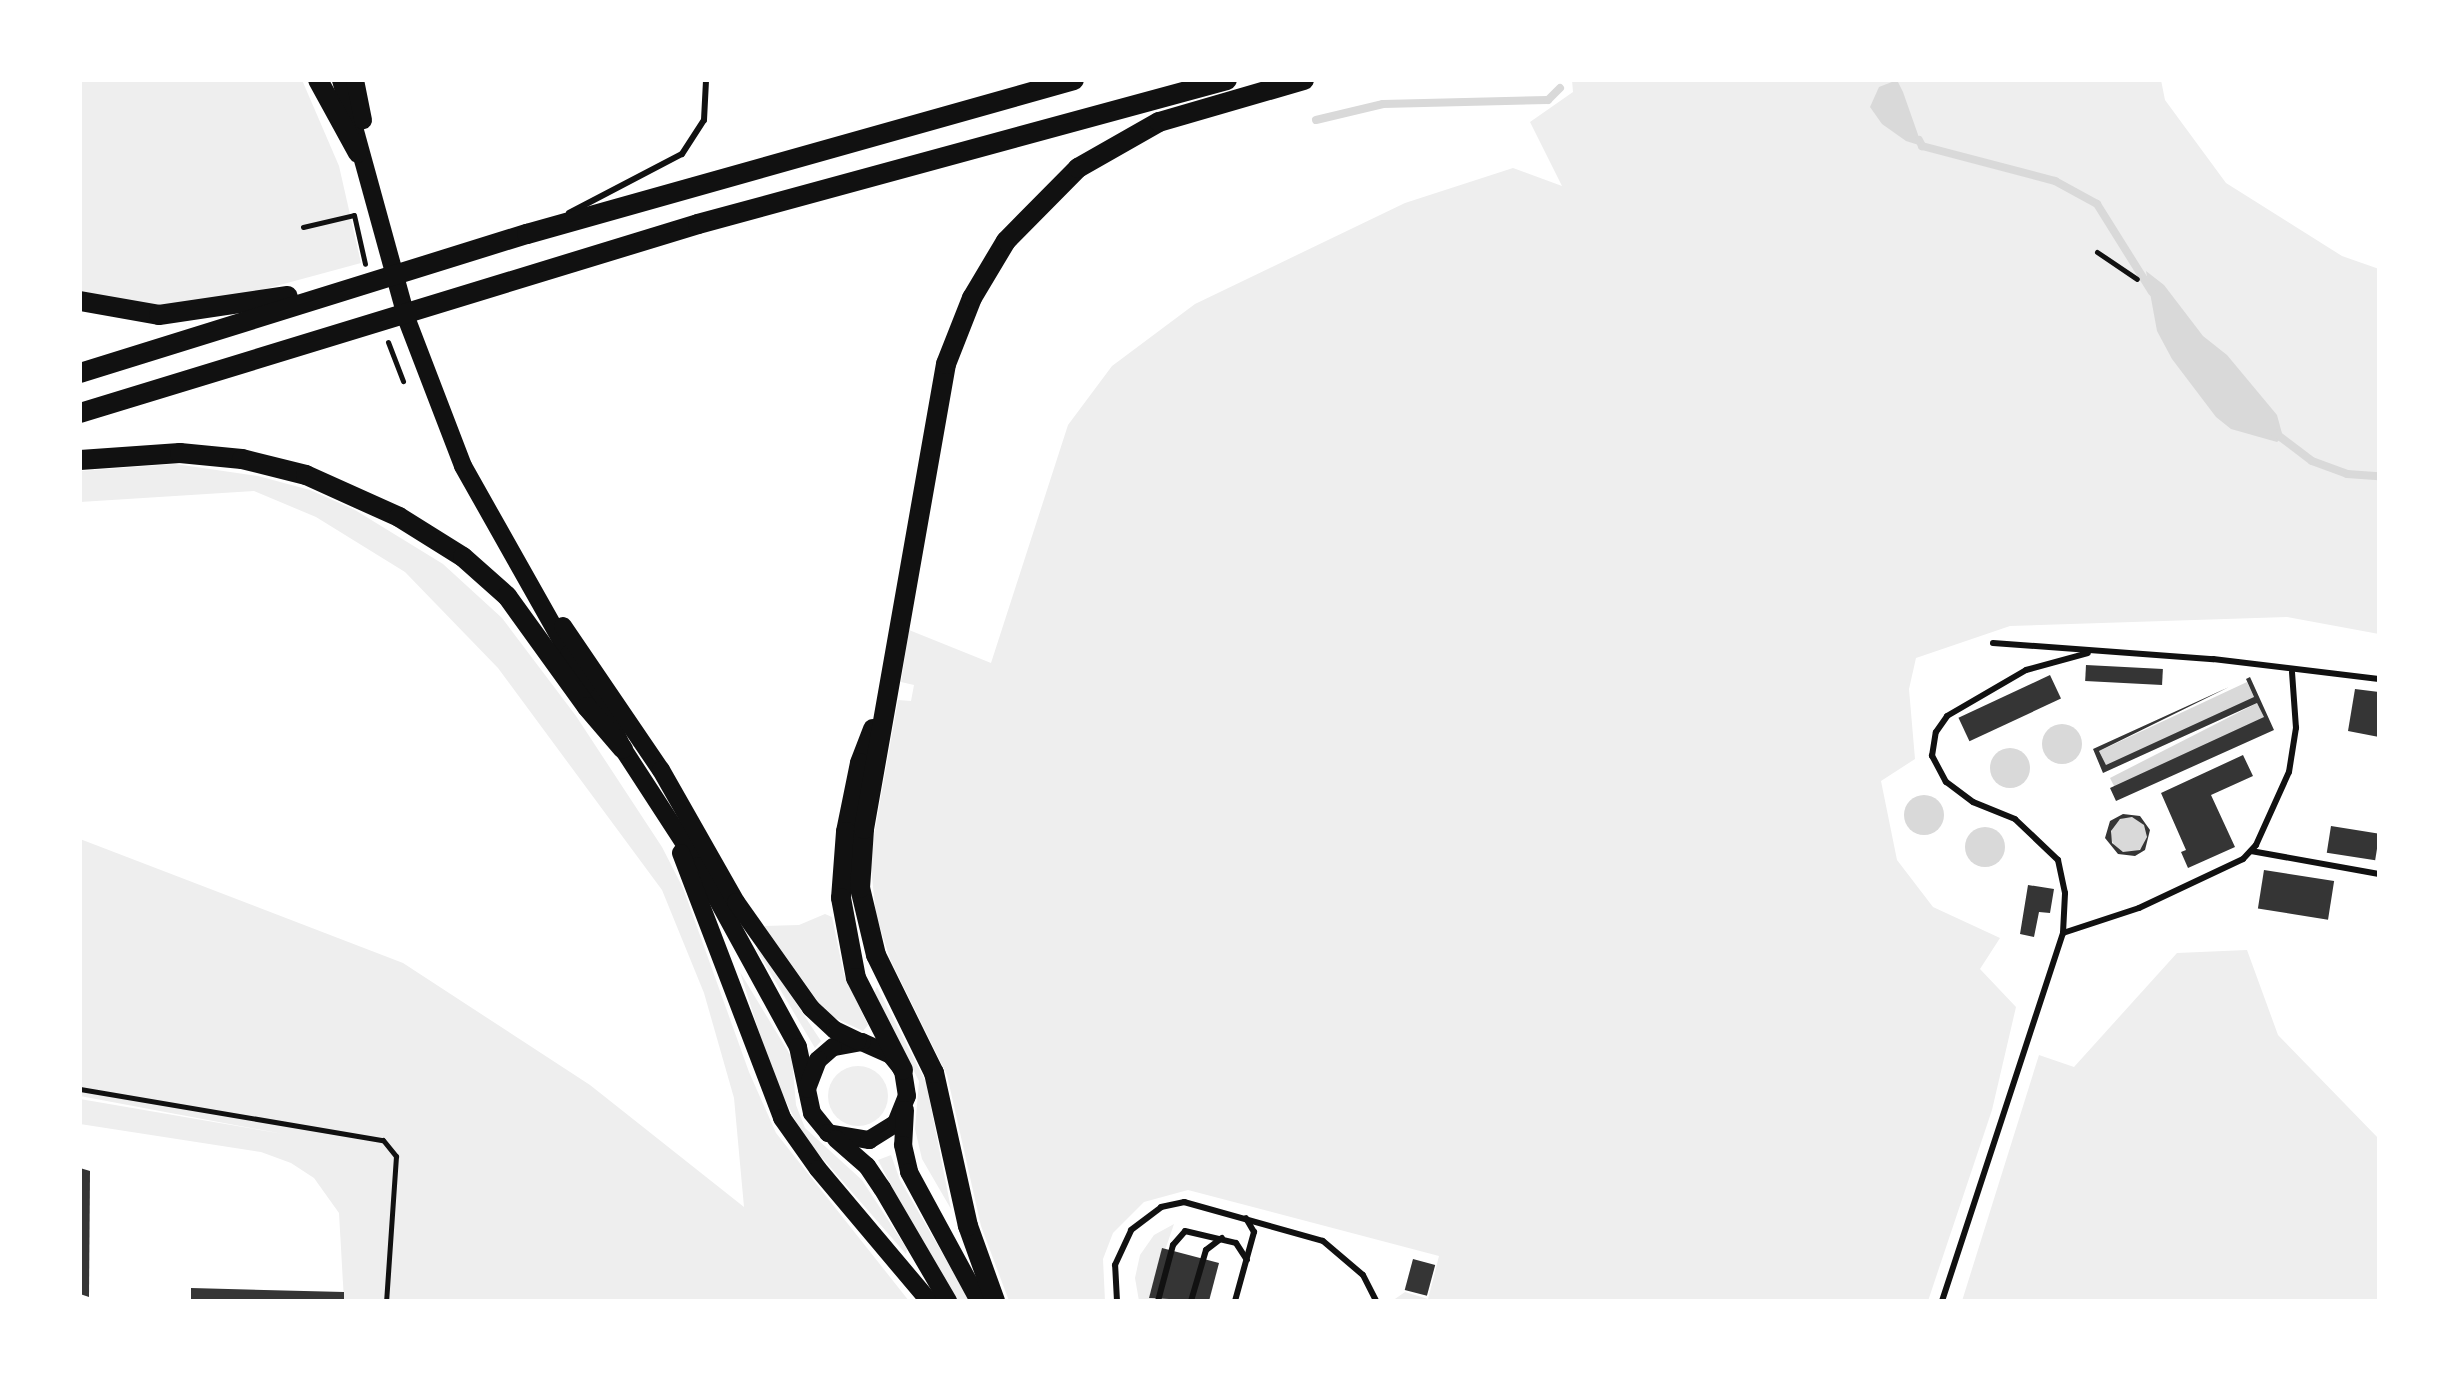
<!DOCTYPE html>
<style>
body{margin:0}
#map{position:relative;width:2459px;height:1381px;overflow:hidden;background:#fff;font-family:Quicksand,sans-serif}
div>[style]{position:absolute}
[style*='--x']{left:calc(var(--x)*1px);top:calc(var(--y)*1px);width:calc(var(--w)*1px);rotate:calc(var(--a)*1deg)}
.green>*{inset:0;background:#eee}
.round{border-radius:50%}
.water>*{inset:0;background:#d9d9d9;transform-origin:0 0}
.stream>*{height:8px;margin:-4px;padding:0 4px;transform-origin:4px;border-radius:4px;background:#d9d9d9}
.building>*{inset:0;background:#353535;transform-origin:0 0}
.path>*{height:5px;margin:-2.5px;padding:0 2.5px;transform-origin:2.5px;border-radius:2.5px;background:#111}
.service>*{height:6px;margin:-3px;padding:0 3px;transform-origin:3px;border-radius:3px;background:#111}
.secondary>*{height:18px;margin:-9px;padding:0 9px;transform-origin:9px;border-radius:9px;background:#111}
.trunk>*{height:20px;margin:-10px;padding:0 10px;transform-origin:10px;border-radius:10px;background:#111}
span{translate:-50% -50%;white-space:nowrap;text-align:center;line-height:1.15;-webkit-text-stroke:10px #fff;paint-order:stroke}
.frame{position:absolute;inset:0;border:82px solid #fff;pointer-events:none}
</style>
<div id="map">
<div class="green">
<div style="clip-path:polygon(80px 80px,302px 80px,339px 166px,361px 263px,232px 298px,157px 308px,80px 292px)"></div>
<div style="clip-path:polygon(1572px 80px,2161px 80px,2165px 100px,2226px 183px,2342px 256px,2379px 269px,2379px 634px,2287px 617px,2010px 626px,1916px 658px,1909px 689px,1915px 759px,1881px 781px,1897px 860px,1933px 907px,2000px 938px,1980px 969px,2016px 1007px,1992px 1110px,1928px 1301px,1392px 1301px,1405px 1292px,1428px 1299px,1439px 1256px,1188px 1190px,1144px 1202px,1113px 1233px,1103px 1259px,1105px 1301px,1009px 1301px,981px 1226px,947px 1075px,890px 959px,876px 915px,870px 858px,898px 700px,911px 701px,914px 685px,901px 682px,909px 630px,991px 663px,1068px 425px,1112px 366px,1195px 304px,1405px 203px,1513px 168px,1562px 186px,1530px 122px,1573px 92px)"></div>
<div style="clip-path:polygon(175px 464px,258px 476px,310px 490px,355px 510px,443px 564px,502px 618px,576px 716px,662px 847px,683px 888px,749px 1072px,776px 1133px,909px 1301px,344px 1301px,339px 1213px,314px 1178px,291px 1163px,261px 1152px,80px 1124px,80px 1099px,283px 1134px,80px 1096px,80px 839px,403px 963px,590px 1085px,744px 1207px,734px 1098px,704px 993px,662px 890px,498px 668px,405px 572px,316px 517px,254px 491px,80px 502px,80px 471px)"></div>
<div style="clip-path:polygon(825px 914px,832px 917px,844px 975px,868px 1025px,863px 1031px,835px 1018px,819px 1003px,764px 926px,799px 925px)"></div>
<div style="clip-path:polygon(759px 947px,821px 1041px,815px 1048px,756px 949px)"></div>
<div style="clip-path:polygon(2247px 950px,2278px 1035px,2379px 1139px,2379px 1301px,1962px 1301px,2039px 1055px,2074px 1067px,2177px 953px)"></div>
<div style="clip-path:polygon(740px 972px,792px 1058px,796px 1105px,805px 1128px,862px 1180px,907px 1249px,906px 1254px,803px 1136px,772px 1073px)"></div>
<div style="clip-path:polygon(877px 987px,926px 1082px,951px 1209px,922px 1159px,915px 1129px,919px 1081px,874px 993px)"></div>
<div class="round" style="left:828px;top:1066px;width:60px;height:60px"></div>
<div style="clip-path:polygon(891px 1155px,900px 1180px,970px 1301px,957px 1301px,893px 1189px,878px 1160px)"></div>
<div style="clip-path:polygon(1174px 1224px,1149px 1297px,1153px 1301px,1139px 1301px,1135px 1278px,1140px 1255px,1154px 1235px)"></div>
</div>
<div class="water">
<div style="clip-path:polygon(1897px 80px,1903px 92px,1922px 146px,1906px 141px,1882px 124px,1870px 107px,1879px 87px)"></div>
<div style="clip-path:polygon(2146px 271px,2164px 285px,2203px 336px,2227px 355px,2277px 415px,2283px 437px,2277px 442px,2231px 429px,2216px 417px,2172px 359px,2157px 331px)"></div>
<div style="left:2247px;top:682px;width:17px;height:163px;rotate:65deg"></div>
<div style="left:2257px;top:703px;width:16px;height:165px;rotate:63deg"></div>
<div class="round" style="left:2042px;top:724px;width:40px;height:40px"></div>
<div class="round" style="left:1990px;top:748px;width:40px;height:40px"></div>
<div class="round" style="left:1904px;top:795px;width:40px;height:40px"></div>
<div class="round" style="left:2111px;top:817px;width:36px;height:36px"></div>
<div class="round" style="left:1965px;top:827px;width:40px;height:40px"></div>
</div>
<div class="stream">
<div style="--x:1316;--y:120;--w:69;--a:-13.4"></div>
<div style="--x:1383;--y:104;--w:165;--a:-1.4"></div>
<div style="--x:1548;--y:100;--w:17;--a:-45"></div>
<div style="--x:1919;--y:140;--w:7;--a:63"></div>
<div style="--x:1922;--y:146;--w:138;--a:14.7"></div>
<div style="--x:2055;--y:181;--w:48;--a:28.7"></div>
<div style="--x:2097;--y:204;--w:104;--a:58"></div>
<div style="--x:2275;--y:433;--w:46;--a:37.1"></div>
<div style="--x:2312;--y:461;--w:37;--a:20"></div>
<div style="--x:2347;--y:474;--w:32;--a:4"></div>
</div>
<div class="building">
<div style="left:2086px;top:665px;width:77px;height:16px;rotate:3deg"></div>
<div style="left:2050px;top:675px;width:26px;height:101px;rotate:65deg"></div>
<div style="clip-path:polygon(2250px 677px,2274px 730px,2116px 801px,2110px 788px,2264px 717px,2257px 703px,2103px 773px,2093px 749px,2229px 687px,2099px 751px,2106px 765px,2254px 697px,2246px 679px)"></div>
<div style="clip-path:polygon(2355px 689px,2379px 692px,2379px 737px,2348px 731px)"></div>
<div style="clip-path:polygon(2243px 755px,2253px 776px,2211px 795px,2235px 847px,2188px 868px,2181px 852px,2186px 850px,2161px 793px)"></div>
<div style="clip-path:polygon(evenodd,2123px 814px,2140px 816px,2150px 830px,2145px 850px,2135px 856px,2118px 854px,2105px 838px,2110px 821px,2123px 814px,2132px 817px,2144px 825px,2147px 837px,2140px 850px,2123px 852px,2112px 843px,2111px 831px,2120px 819px,2132px 817px)"></div>
<div style="left:2331px;top:826px;width:49px;height:27px;rotate:9deg"></div>
<div style="left:2264px;top:870px;width:71px;height:39px;rotate:9deg"></div>
<div style="clip-path:polygon(2028px 885px,2054px 889px,2050px 913px,2039px 912px,2034px 937px,2020px 934px)"></div>
<div style="clip-path:polygon(80px 1168px,90px 1171px,89px 1297px,80px 1294px)"></div>
<div style="clip-path:polygon(1162px 1248px,1219px 1263px,1209px 1301px,1149px 1298px)"></div>
<div style="left:1413px;top:1259px;width:23px;height:32px;rotate:15deg"></div>
<div style="clip-path:polygon(191px 1288px,344px 1292px,344px 1301px,191px 1301px)"></div>
</div>
<div class="path">
<div style="--x:303;--y:227;--w:52;--a:-13.2"></div>
<div style="--x:354;--y:215;--w:50;--a:77.3"></div>
<div style="--x:2097;--y:252;--w:48;--a:34"></div>
<div style="--x:388;--y:342;--w:42;--a:69"></div>
<div style="--x:80;--y:1089;--w:307;--a:9.6"></div>
<div style="--x:383;--y:1140;--w:21;--a:51"></div>
<div style="--x:396;--y:1156;--w:145;--a:93.9"></div>
</div>
<div class="service">
<div style="--x:569;--y:213;--w:127;--a:-27.6"></div>
<div style="--x:682;--y:154;--w:40;--a:-57.1"></div>
<div style="--x:704;--y:120;--w:40;--a:-87.1"></div>
<div style="--x:1993;--y:643;--w:221;--a:4.2"></div>
<div style="--x:2213;--y:659;--w:167;--a:6.9"></div>
<div style="--x:2251;--y:851;--w:130;--a:10.2"></div>
<div style="--x:2063;--y:933;--w:40;--a:-87.1"></div>
<div style="--x:2065;--y:893;--w:34;--a:-102"></div>
<div style="--x:2058;--y:860;--w:59;--a:-136.4"></div>
<div style="--x:2015;--y:819;--w:45;--a:-158"></div>
<div style="--x:1973;--y:802;--w:34;--a:-143"></div>
<div style="--x:1946;--y:782;--w:30;--a:-118"></div>
<div style="--x:1932;--y:756;--w:24;--a:-81"></div>
<div style="--x:1936;--y:732;--w:19;--a:-55"></div>
<div style="--x:1947;--y:716;--w:91;--a:-30.2"></div>
<div style="--x:2026;--y:670;--w:64;--a:-15.3"></div>
<div style="--x:1117;--y:1301;--w:36;--a:-93"></div>
<div style="--x:1115;--y:1265;--w:38;--a:-65"></div>
<div style="--x:1131;--y:1230;--w:38;--a:-37"></div>
<div style="--x:1161;--y:1207;--w:24;--a:-12"></div>
<div style="--x:1184;--y:1202;--w:144;--a:15.7"></div>
<div style="--x:1323;--y:1241;--w:52;--a:40.4"></div>
<div style="--x:1363;--y:1275;--w:29;--a:63"></div>
<div style="--x:1158;--y:1301;--w:58;--a:-75"></div>
<div style="--x:1173;--y:1245;--w:18;--a:-49"></div>
<div style="--x:1185;--y:1231;--w:52;--a:13.2"></div>
<div style="--x:1236;--y:1243;--w:20;--a:57"></div>
<div style="--x:1191;--y:1301;--w:53;--a:-73.6"></div>
<div style="--x:1206;--y:1250;--w:20;--a:-37"></div>
<div style="--x:1235;--y:1301;--w:72;--a:-74.6"></div>
<div style="--x:1254;--y:1232;--w:16;--a:-120"></div>
<div style="--x:1942;--y:1301;--w:387;--a:-71.8"></div>
<div style="--x:2063;--y:933;--w:80;--a:-18.2"></div>
<div style="--x:2139;--y:908;--w:115;--a:-25.2"></div>
<div style="--x:2243;--y:859;--w:19;--a:-47"></div>
<div style="--x:2256;--y:845;--w:80;--a:-65.7"></div>
<div style="--x:2289;--y:772;--w:45;--a:-81"></div>
<div style="--x:2296;--y:728;--w:56;--a:-94.1"></div>
</div>
<div class="secondary">
<div style="--x:341;--y:80;--w:249;--a:74.6"></div>
<div style="--x:407;--y:320;--w:156;--a:69"></div>
<div style="--x:463;--y:466;--w:216;--a:60.6"></div>
<div style="--x:569;--y:654;--w:52;--a:55.1"></div>
<div style="--x:599;--y:697;--w:57;--a:65.2"></div>
<div style="--x:623;--y:749;--w:140;--a:57"></div>
<div style="--x:699;--y:866;--w:206;--a:61.3"></div>
<div style="--x:798;--y:1047;--w:67;--a:78"></div>
<div style="--x:812;--y:1113;--w:26;--a:51"></div>
<div style="--x:828;--y:1133;--w:42;--a:9.7"></div>
<div style="--x:869;--y:1140;--w:32;--a:-32"></div>
<div style="--x:896;--y:1123;--w:29;--a:-68"></div>
<div style="--x:907;--y:1096;--w:26;--a:-99"></div>
<div style="--x:903;--y:1070;--w:19;--a:-129"></div>
<div style="--x:891;--y:1055;--w:32;--a:-156"></div>
<div style="--x:862;--y:1042;--w:29;--a:170"></div>
<div style="--x:833;--y:1047;--w:20;--a:139"></div>
<div style="--x:818;--y:1060;--w:31;--a:111"></div>
<div style="--x:355;--y:80;--w:41;--a:78.7"></div>
<div style="--x:563;--y:626;--w:174;--a:55.8"></div>
<div style="--x:661;--y:770;--w:152;--a:60.4"></div>
<div style="--x:736;--y:902;--w:130;--a:54.7"></div>
<div style="--x:811;--y:1008;--w:33;--a:43"></div>
<div style="--x:835;--y:1030;--w:25;--a:26"></div>
<div style="--x:681;--y:853;--w:284;--a:69.1"></div>
<div style="--x:782;--y:1118;--w:62;--a:54.8"></div>
<div style="--x:818;--y:1169;--w:172;--a:49.9"></div>
<div style="--x:905;--y:1110;--w:35;--a:93"></div>
<div style="--x:903;--y:1145;--w:28;--a:77"></div>
<div style="--x:909;--y:1172;--w:147;--a:61.5"></div>
<div style="--x:836;--y:1139;--w:41;--a:41.1"></div>
<div style="--x:867;--y:1166;--w:27;--a:56"></div>
<div style="--x:882;--y:1188;--w:131;--a:59.7"></div>
</div>
<div class="trunk">
<div style="--x:318;--y:80;--w:83;--a:61.3"></div>
<div style="--x:80;--y:301;--w:80;--a:10"></div>
<div style="--x:159;--y:315;--w:130;--a:-8.4"></div>
<div style="--x:80;--y:373;--w:468;--a:-17.3"></div>
<div style="--x:527;--y:234;--w:568;--a:-15.72"></div>
<div style="--x:80;--y:413;--w:646;--a:-17"></div>
<div style="--x:698;--y:224;--w:548;--a:-15.23"></div>
<div style="--x:80;--y:460;--w:100;--a:-4"></div>
<div style="--x:180;--y:453;--w:62;--a:5.5"></div>
<div style="--x:242;--y:459;--w:66;--a:14"></div>
<div style="--x:306;--y:475;--w:102;--a:24.3"></div>
<div style="--x:399;--y:517;--w:75;--a:32"></div>
<div style="--x:463;--y:557;--w:59;--a:41.6"></div>
<div style="--x:507;--y:596;--w:137;--a:54.2"></div>
<div style="--x:587;--y:707;--w:55;--a:49.4"></div>
<div style="--x:873;--y:729;--w:36;--a:111"></div>
<div style="--x:860;--y:763;--w:70;--a:101.5"></div>
<div style="--x:846;--y:832;--w:66;--a:94.3"></div>
<div style="--x:841;--y:898;--w:81;--a:79.4"></div>
<div style="--x:856;--y:978;--w:103;--a:62.9"></div>
<div style="--x:995;--y:1301;--w:80;--a:-109.8"></div>
<div style="--x:968;--y:1226;--w:157;--a:-102.5"></div>
<div style="--x:934;--y:1073;--w:131;--a:-116.2"></div>
<div style="--x:876;--y:955;--w:69;--a:-103.4"></div>
<div style="--x:860;--y:888;--w:59;--a:-86.1"></div>
<div style="--x:864;--y:829;--w:472;--a:-80"></div>
<div style="--x:946;--y:364;--w:71;--a:-68.5"></div>
<div style="--x:972;--y:298;--w:66;--a:-59.2"></div>
<div style="--x:1006;--y:241;--w:103;--a:-45.4"></div>
<div style="--x:1078;--y:168;--w:93;--a:-29.6"></div>
<div style="--x:1159;--y:122;--w:151;--a:-16.2"></div>
</div>
<div class="frame"></div>
</div>
